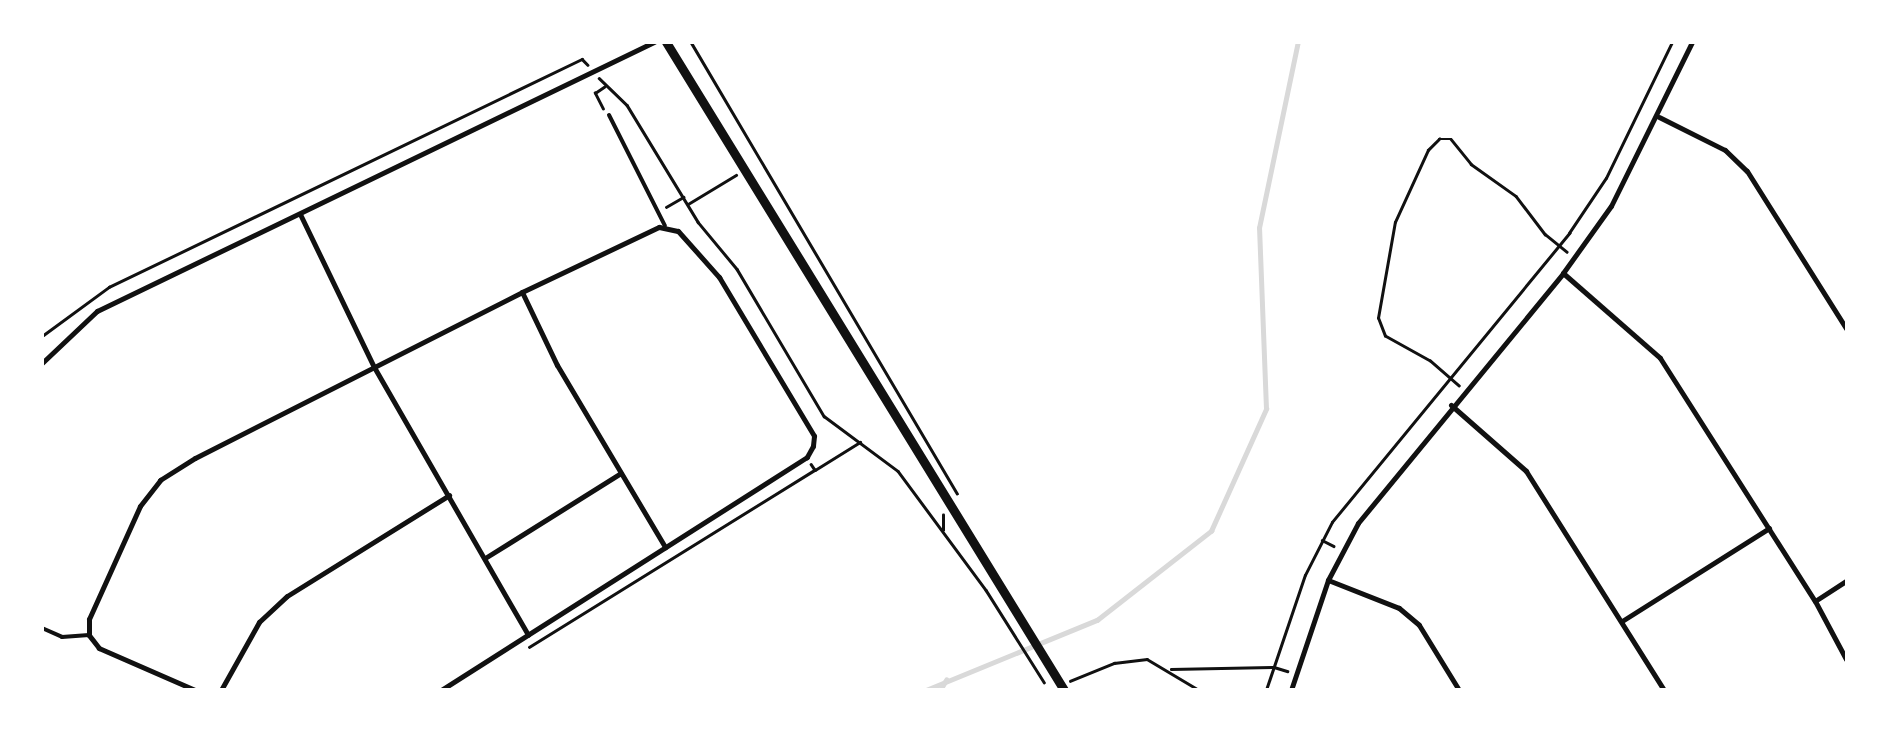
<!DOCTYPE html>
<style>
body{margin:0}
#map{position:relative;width:1889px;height:732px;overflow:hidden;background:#fff;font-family:"Source Sans 3",sans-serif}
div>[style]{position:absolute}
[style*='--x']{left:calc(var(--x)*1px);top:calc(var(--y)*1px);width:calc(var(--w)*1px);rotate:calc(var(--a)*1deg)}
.stream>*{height:4.5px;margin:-2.25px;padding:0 2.25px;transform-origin:2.25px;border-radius:2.25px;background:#d9d9d9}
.path>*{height:2.5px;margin:-1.25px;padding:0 1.25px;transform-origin:1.25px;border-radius:1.25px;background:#111}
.service>*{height:4px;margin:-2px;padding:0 2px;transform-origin:2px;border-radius:2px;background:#111}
.minor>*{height:5px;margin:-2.5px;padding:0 2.5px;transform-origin:2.5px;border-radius:2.5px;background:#111}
.tertiary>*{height:9px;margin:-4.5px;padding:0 4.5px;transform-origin:4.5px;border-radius:4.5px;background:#111}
span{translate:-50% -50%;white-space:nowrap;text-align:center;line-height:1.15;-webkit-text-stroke:5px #fff;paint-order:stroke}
.frame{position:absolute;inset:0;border:44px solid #fff;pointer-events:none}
</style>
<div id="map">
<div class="stream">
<div style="--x:926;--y:690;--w:185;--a:-22.3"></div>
<div style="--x:1097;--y:620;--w:145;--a:-38"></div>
<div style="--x:1211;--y:531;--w:134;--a:-65.7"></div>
<div style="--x:1266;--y:409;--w:181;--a:-92.2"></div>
<div style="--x:1259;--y:228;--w:190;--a:-78.2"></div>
<div style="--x:940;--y:690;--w:12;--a:-59"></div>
</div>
<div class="path">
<div style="--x:691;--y:42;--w:524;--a:59.47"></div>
<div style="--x:599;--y:78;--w:39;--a:44"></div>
<div style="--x:627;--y:105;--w:137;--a:58.7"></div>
<div style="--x:698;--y:222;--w:61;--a:50.3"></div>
<div style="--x:737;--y:269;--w:171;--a:59.4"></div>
<div style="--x:824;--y:416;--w:92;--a:36.6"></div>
<div style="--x:898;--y:471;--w:148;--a:53.5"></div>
<div style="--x:986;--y:590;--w:109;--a:57.8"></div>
<div style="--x:603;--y:109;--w:18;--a:-117"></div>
<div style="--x:595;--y:93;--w:11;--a:-34"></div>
<div style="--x:688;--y:204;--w:56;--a:-31.1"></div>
<div style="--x:666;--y:207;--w:20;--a:-30"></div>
<div style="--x:42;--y:336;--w:83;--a:-36.2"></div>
<div style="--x:109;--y:287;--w:525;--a:-25.74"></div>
<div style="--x:582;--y:59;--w:8;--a:45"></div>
<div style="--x:1459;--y:386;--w:38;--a:-139"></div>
<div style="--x:1430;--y:361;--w:51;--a:-150.9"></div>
<div style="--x:1385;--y:336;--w:19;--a:-111"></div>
<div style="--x:1378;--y:318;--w:97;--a:-80"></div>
<div style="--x:1395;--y:222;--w:79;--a:-65.4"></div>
<div style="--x:1428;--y:150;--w:16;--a:-45"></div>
<div style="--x:1439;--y:139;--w:12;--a:0"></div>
<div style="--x:1451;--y:139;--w:32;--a:51"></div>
<div style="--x:1471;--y:164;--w:55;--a:35.4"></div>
<div style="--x:1516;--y:196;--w:48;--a:52.7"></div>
<div style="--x:1545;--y:234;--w:28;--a:39"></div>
<div style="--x:811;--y:464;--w:7;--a:56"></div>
<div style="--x:815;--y:470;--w:53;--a:-31.9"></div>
<div style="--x:943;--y:530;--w:15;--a:-90"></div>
<div style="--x:1322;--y:540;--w:13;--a:27"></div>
<div style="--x:529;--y:647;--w:336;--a:-31.8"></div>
<div style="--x:1171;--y:669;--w:103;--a:-1.1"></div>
<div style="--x:1274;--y:667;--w:14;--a:17"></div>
<div style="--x:1070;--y:681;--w:48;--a:-22.2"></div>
<div style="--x:1114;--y:663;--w:33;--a:-7"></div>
<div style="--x:1147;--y:659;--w:61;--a:30.8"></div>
<div style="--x:1266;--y:690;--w:121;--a:-71.3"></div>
<div style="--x:1305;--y:575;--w:59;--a:-63"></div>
<div style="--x:1332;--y:522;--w:374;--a:-50.6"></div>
<div style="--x:1569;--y:233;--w:66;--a:-56.1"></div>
<div style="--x:1606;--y:178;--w:151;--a:-64.1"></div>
</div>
<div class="service">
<div style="--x:609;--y:115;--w:124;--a:63.2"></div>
<div style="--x:42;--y:628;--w:22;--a:24"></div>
<div style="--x:62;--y:637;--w:27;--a:-4"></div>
</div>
<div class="minor">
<div style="--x:1659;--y:117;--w:74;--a:26.6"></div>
<div style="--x:1725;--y:150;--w:30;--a:44"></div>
<div style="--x:1747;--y:171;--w:186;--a:57.8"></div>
<div style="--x:300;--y:214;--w:170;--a:64.2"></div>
<div style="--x:374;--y:367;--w:309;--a:60.1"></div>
<div style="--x:1563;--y:273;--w:129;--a:41.2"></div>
<div style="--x:1660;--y:358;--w:288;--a:57.5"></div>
<div style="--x:1815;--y:601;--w:66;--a:61.9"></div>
<div style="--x:522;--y:292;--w:81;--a:64.4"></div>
<div style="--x:557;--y:365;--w:212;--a:59.3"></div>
<div style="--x:42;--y:363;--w:76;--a:-43.4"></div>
<div style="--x:97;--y:311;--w:619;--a:-25.78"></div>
<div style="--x:1451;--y:405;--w:100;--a:41.3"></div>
<div style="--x:1526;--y:471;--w:259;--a:57.8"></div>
<div style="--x:485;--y:558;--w:160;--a:-32"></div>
<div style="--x:1328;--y:580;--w:76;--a:21.5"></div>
<div style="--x:1399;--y:608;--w:26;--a:40"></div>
<div style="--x:1419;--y:625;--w:76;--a:58.4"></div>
<div style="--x:1815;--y:601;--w:37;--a:-33"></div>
<div style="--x:1622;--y:621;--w:174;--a:-32.3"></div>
<div style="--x:195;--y:690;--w:105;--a:-156.4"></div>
<div style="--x:99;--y:648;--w:16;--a:-128"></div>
<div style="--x:89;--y:635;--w:16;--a:-90"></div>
<div style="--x:89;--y:619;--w:124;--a:-65.7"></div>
<div style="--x:140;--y:506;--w:33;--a:-52"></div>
<div style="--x:160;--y:480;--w:41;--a:-32.2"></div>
<div style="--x:195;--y:458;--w:367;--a:-26.9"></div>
<div style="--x:522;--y:292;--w:152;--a:-25.4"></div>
<div style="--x:659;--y:227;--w:19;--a:12"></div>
<div style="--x:678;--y:231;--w:62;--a:48.3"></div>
<div style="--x:719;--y:277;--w:185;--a:59.1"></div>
<div style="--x:814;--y:436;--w:10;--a:96"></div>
<div style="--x:813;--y:446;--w:13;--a:119"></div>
<div style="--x:807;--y:457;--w:434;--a:147.5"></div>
<div style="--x:221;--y:690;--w:78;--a:-60.8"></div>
<div style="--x:259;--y:622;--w:38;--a:-43"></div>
<div style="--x:287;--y:596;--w:191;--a:-31.9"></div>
<div style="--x:1291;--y:690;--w:116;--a:-71.4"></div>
<div style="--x:1328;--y:580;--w:64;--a:-62.2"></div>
<div style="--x:1358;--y:523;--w:323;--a:-50.6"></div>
<div style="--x:1563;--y:273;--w:82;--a:-54.4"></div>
<div style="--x:1611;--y:206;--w:183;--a:-63.7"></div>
</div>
<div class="tertiary">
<div style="--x:666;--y:42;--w:760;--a:58.44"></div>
</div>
<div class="frame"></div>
</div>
